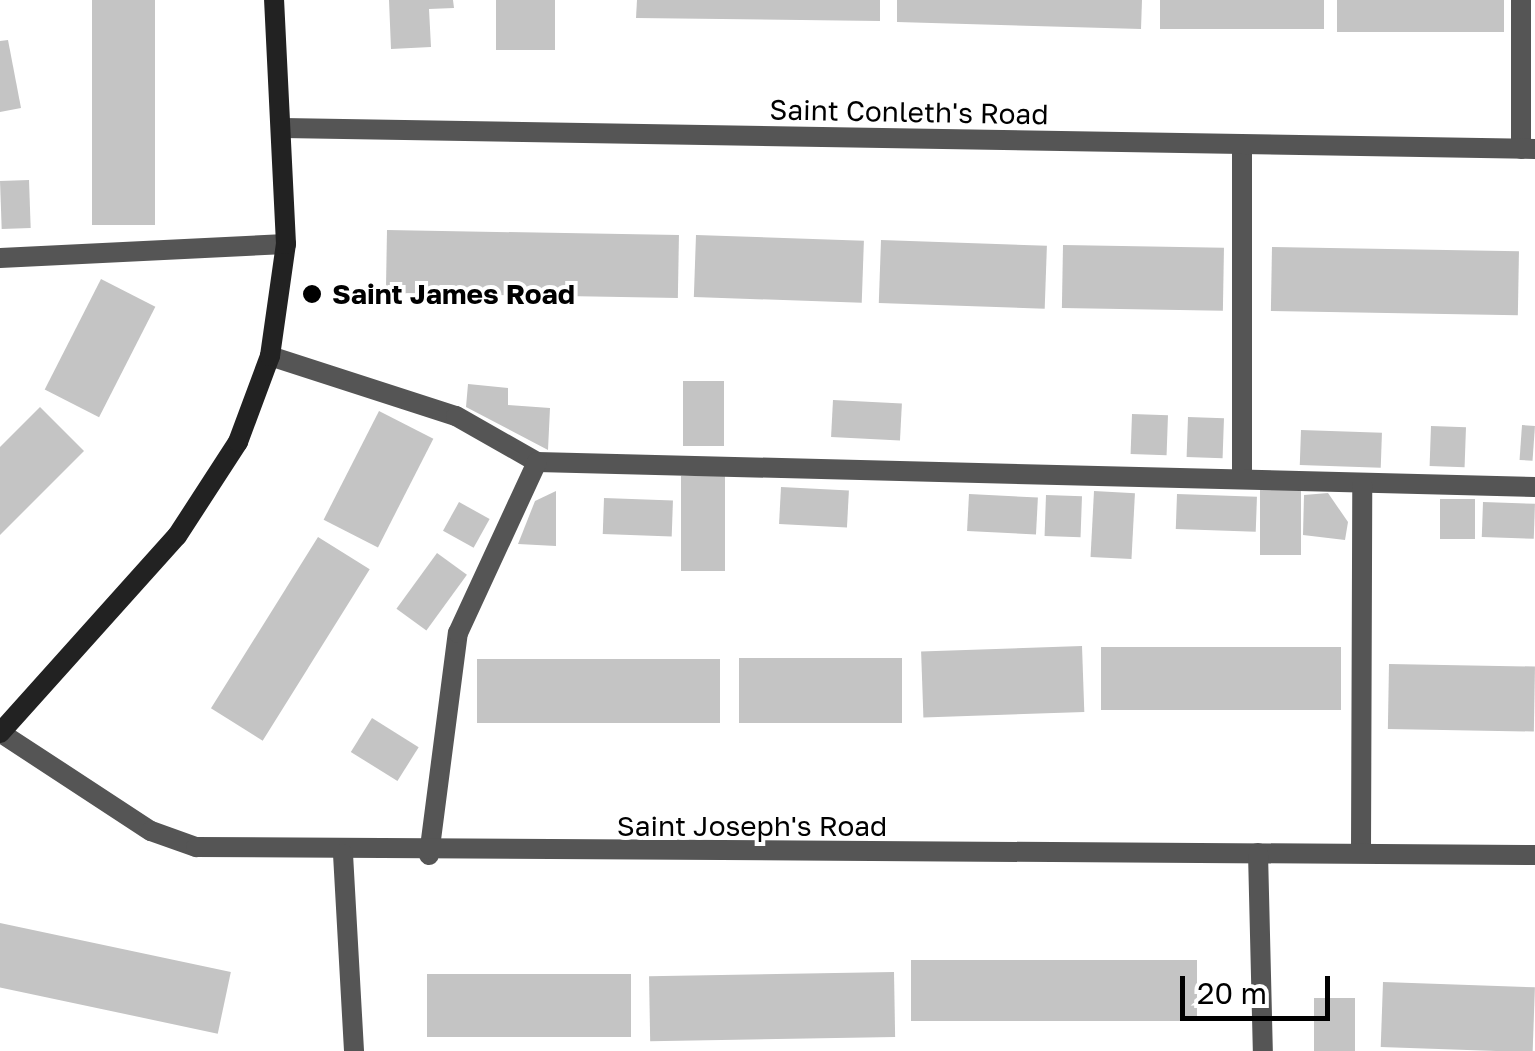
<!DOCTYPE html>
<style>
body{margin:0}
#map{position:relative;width:1535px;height:1051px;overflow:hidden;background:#fff;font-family:"Golos Text",sans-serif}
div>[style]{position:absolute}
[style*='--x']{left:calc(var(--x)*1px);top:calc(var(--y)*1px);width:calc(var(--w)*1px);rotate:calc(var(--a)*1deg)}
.building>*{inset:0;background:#c4c4c4;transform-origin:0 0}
.lane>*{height:20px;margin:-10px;padding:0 10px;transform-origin:10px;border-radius:10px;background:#555}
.street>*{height:20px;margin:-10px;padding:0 10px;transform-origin:10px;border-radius:10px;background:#555}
.secondary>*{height:20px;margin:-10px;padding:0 10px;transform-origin:10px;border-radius:10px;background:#222}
.dots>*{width:28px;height:28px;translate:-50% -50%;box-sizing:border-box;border:5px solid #fff;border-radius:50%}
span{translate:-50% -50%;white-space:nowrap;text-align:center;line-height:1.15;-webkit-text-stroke:8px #fff;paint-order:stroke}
.street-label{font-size:28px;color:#000}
.poi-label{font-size:28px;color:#000;font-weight:700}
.left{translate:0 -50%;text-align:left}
.scale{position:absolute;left:1180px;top:976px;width:150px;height:45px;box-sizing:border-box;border:5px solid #000;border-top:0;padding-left:12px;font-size:30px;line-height:35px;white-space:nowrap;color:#000;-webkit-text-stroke:8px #fff;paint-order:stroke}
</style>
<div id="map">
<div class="building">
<div style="left:92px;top:0;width:63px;height:225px"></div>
<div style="clip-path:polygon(389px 0,453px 0,454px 8px,429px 9px,431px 47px,391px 49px)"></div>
<div style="left:496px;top:0;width:59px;height:50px"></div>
<div style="clip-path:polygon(637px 0,880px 0,880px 21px,636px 18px)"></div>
<div style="clip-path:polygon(897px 0,1142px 0,1141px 29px,897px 22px)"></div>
<div style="left:1160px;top:0;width:164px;height:29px"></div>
<div style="left:1337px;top:0;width:167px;height:32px"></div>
<div style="clip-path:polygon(8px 40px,21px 108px,0 112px,0 41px)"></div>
<div style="left:29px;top:180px;width:48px;height:29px;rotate:88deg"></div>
<div style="left:387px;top:230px;width:292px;height:63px;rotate:1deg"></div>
<div style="left:696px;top:235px;width:168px;height:62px;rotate:2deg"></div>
<div style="left:881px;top:240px;width:166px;height:63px;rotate:2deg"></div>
<div style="left:1063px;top:245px;width:161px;height:63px;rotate:1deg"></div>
<div style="left:1272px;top:247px;width:247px;height:64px;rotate:1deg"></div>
<div style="left:101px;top:279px;width:61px;height:124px;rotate:27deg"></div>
<div style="left:683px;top:381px;width:41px;height:65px"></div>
<div style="clip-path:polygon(468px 384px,508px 388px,508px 405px,550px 408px,548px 450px,466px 407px)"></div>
<div style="left:833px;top:400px;width:69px;height:37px;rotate:3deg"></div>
<div style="clip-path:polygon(40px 407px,84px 451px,0 535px,0 447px)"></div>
<div style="left:379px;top:411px;width:61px;height:122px;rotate:27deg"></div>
<div style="left:1132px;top:414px;width:36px;height:40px;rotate:2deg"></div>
<div style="left:1188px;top:417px;width:36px;height:40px;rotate:2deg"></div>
<div style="left:1522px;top:425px;width:13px;height:35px;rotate:4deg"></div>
<div style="left:1431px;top:426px;width:35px;height:40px;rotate:2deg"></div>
<div style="left:1301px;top:430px;width:81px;height:35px;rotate:2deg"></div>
<div style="left:725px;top:476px;width:95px;height:44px;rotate:90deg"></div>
<div style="left:781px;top:487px;width:68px;height:37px;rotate:3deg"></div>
<div style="left:1260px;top:489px;width:41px;height:66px"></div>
<div style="clip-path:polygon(556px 491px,556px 546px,518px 544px,535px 501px)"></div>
<div style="left:1094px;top:491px;width:41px;height:66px;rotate:3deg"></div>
<div style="clip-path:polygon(1328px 493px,1348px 522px,1345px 540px,1303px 535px,1304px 495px)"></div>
<div style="left:969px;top:494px;width:69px;height:37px;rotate:3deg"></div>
<div style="left:1177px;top:494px;width:80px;height:35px;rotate:2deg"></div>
<div style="left:1046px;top:495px;width:36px;height:41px;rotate:2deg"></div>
<div style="left:604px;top:498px;width:69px;height:36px;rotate:2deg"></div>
<div style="left:1440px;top:499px;width:35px;height:40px"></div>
<div style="left:459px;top:502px;width:35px;height:33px;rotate:29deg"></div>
<div style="left:1483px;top:502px;width:52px;height:35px;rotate:2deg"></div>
<div style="left:318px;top:537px;width:61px;height:202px;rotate:32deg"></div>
<div style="left:437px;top:553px;width:37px;height:69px;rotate:36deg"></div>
<div style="left:1082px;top:646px;width:66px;height:161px;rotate:88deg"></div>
<div style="left:1341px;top:647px;width:63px;height:240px;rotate:90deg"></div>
<div style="left:902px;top:658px;width:65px;height:163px;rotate:90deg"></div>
<div style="left:720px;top:659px;width:64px;height:243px;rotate:90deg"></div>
<div style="left:1389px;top:664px;width:146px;height:65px;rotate:1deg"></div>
<div style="left:372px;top:718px;width:55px;height:40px;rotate:32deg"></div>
<div style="left:0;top:923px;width:236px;height:63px;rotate:12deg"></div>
<div style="left:1197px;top:960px;width:61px;height:286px;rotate:90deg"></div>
<div style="left:894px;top:972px;width:65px;height:245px;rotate:89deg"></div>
<div style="left:427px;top:974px;width:204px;height:63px"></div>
<div style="left:1383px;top:982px;width:152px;height:65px;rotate:2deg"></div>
<div style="left:1355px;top:998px;width:53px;height:41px;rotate:90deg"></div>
</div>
<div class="lane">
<div style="--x:1521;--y:0;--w:149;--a:90"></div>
<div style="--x:1242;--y:146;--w:332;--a:90"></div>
<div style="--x:0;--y:258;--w:286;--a:-2.8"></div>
<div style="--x:270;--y:356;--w:195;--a:17.9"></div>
<div style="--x:456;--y:416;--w:93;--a:29.6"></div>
<div style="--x:537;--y:462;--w:998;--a:1.43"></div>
<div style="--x:1361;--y:851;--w:366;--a:-89.8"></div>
<div style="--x:429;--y:855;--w:224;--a:-82.6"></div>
<div style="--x:458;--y:633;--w:188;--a:-65.2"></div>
</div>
<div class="street">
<div style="--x:283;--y:128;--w:1252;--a:0.96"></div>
<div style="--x:1;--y:733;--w:179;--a:33.2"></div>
<div style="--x:151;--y:831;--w:48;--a:19.6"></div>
<div style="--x:196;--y:847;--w:1339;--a:0.34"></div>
<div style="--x:1258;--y:853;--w:198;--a:88.6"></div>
<div style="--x:343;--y:854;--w:197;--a:86.8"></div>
</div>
<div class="secondary">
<div style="--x:0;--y:733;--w:265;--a:-48.1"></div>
<div style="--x:177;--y:536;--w:112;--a:-57"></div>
<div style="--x:238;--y:442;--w:92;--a:-69.6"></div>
<div style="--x:270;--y:356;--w:113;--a:-81.9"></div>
<div style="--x:286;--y:244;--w:244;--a:-92.8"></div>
</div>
<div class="dots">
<div style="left:312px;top:294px;background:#000"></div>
</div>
<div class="street-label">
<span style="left:909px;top:112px;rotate:1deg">Saint Conleth's Road</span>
<span style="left:752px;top:826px">Saint Joseph's Road</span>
</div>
<div class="poi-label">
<span class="left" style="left:332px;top:294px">Saint James Road</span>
</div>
<div class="scale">20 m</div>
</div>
